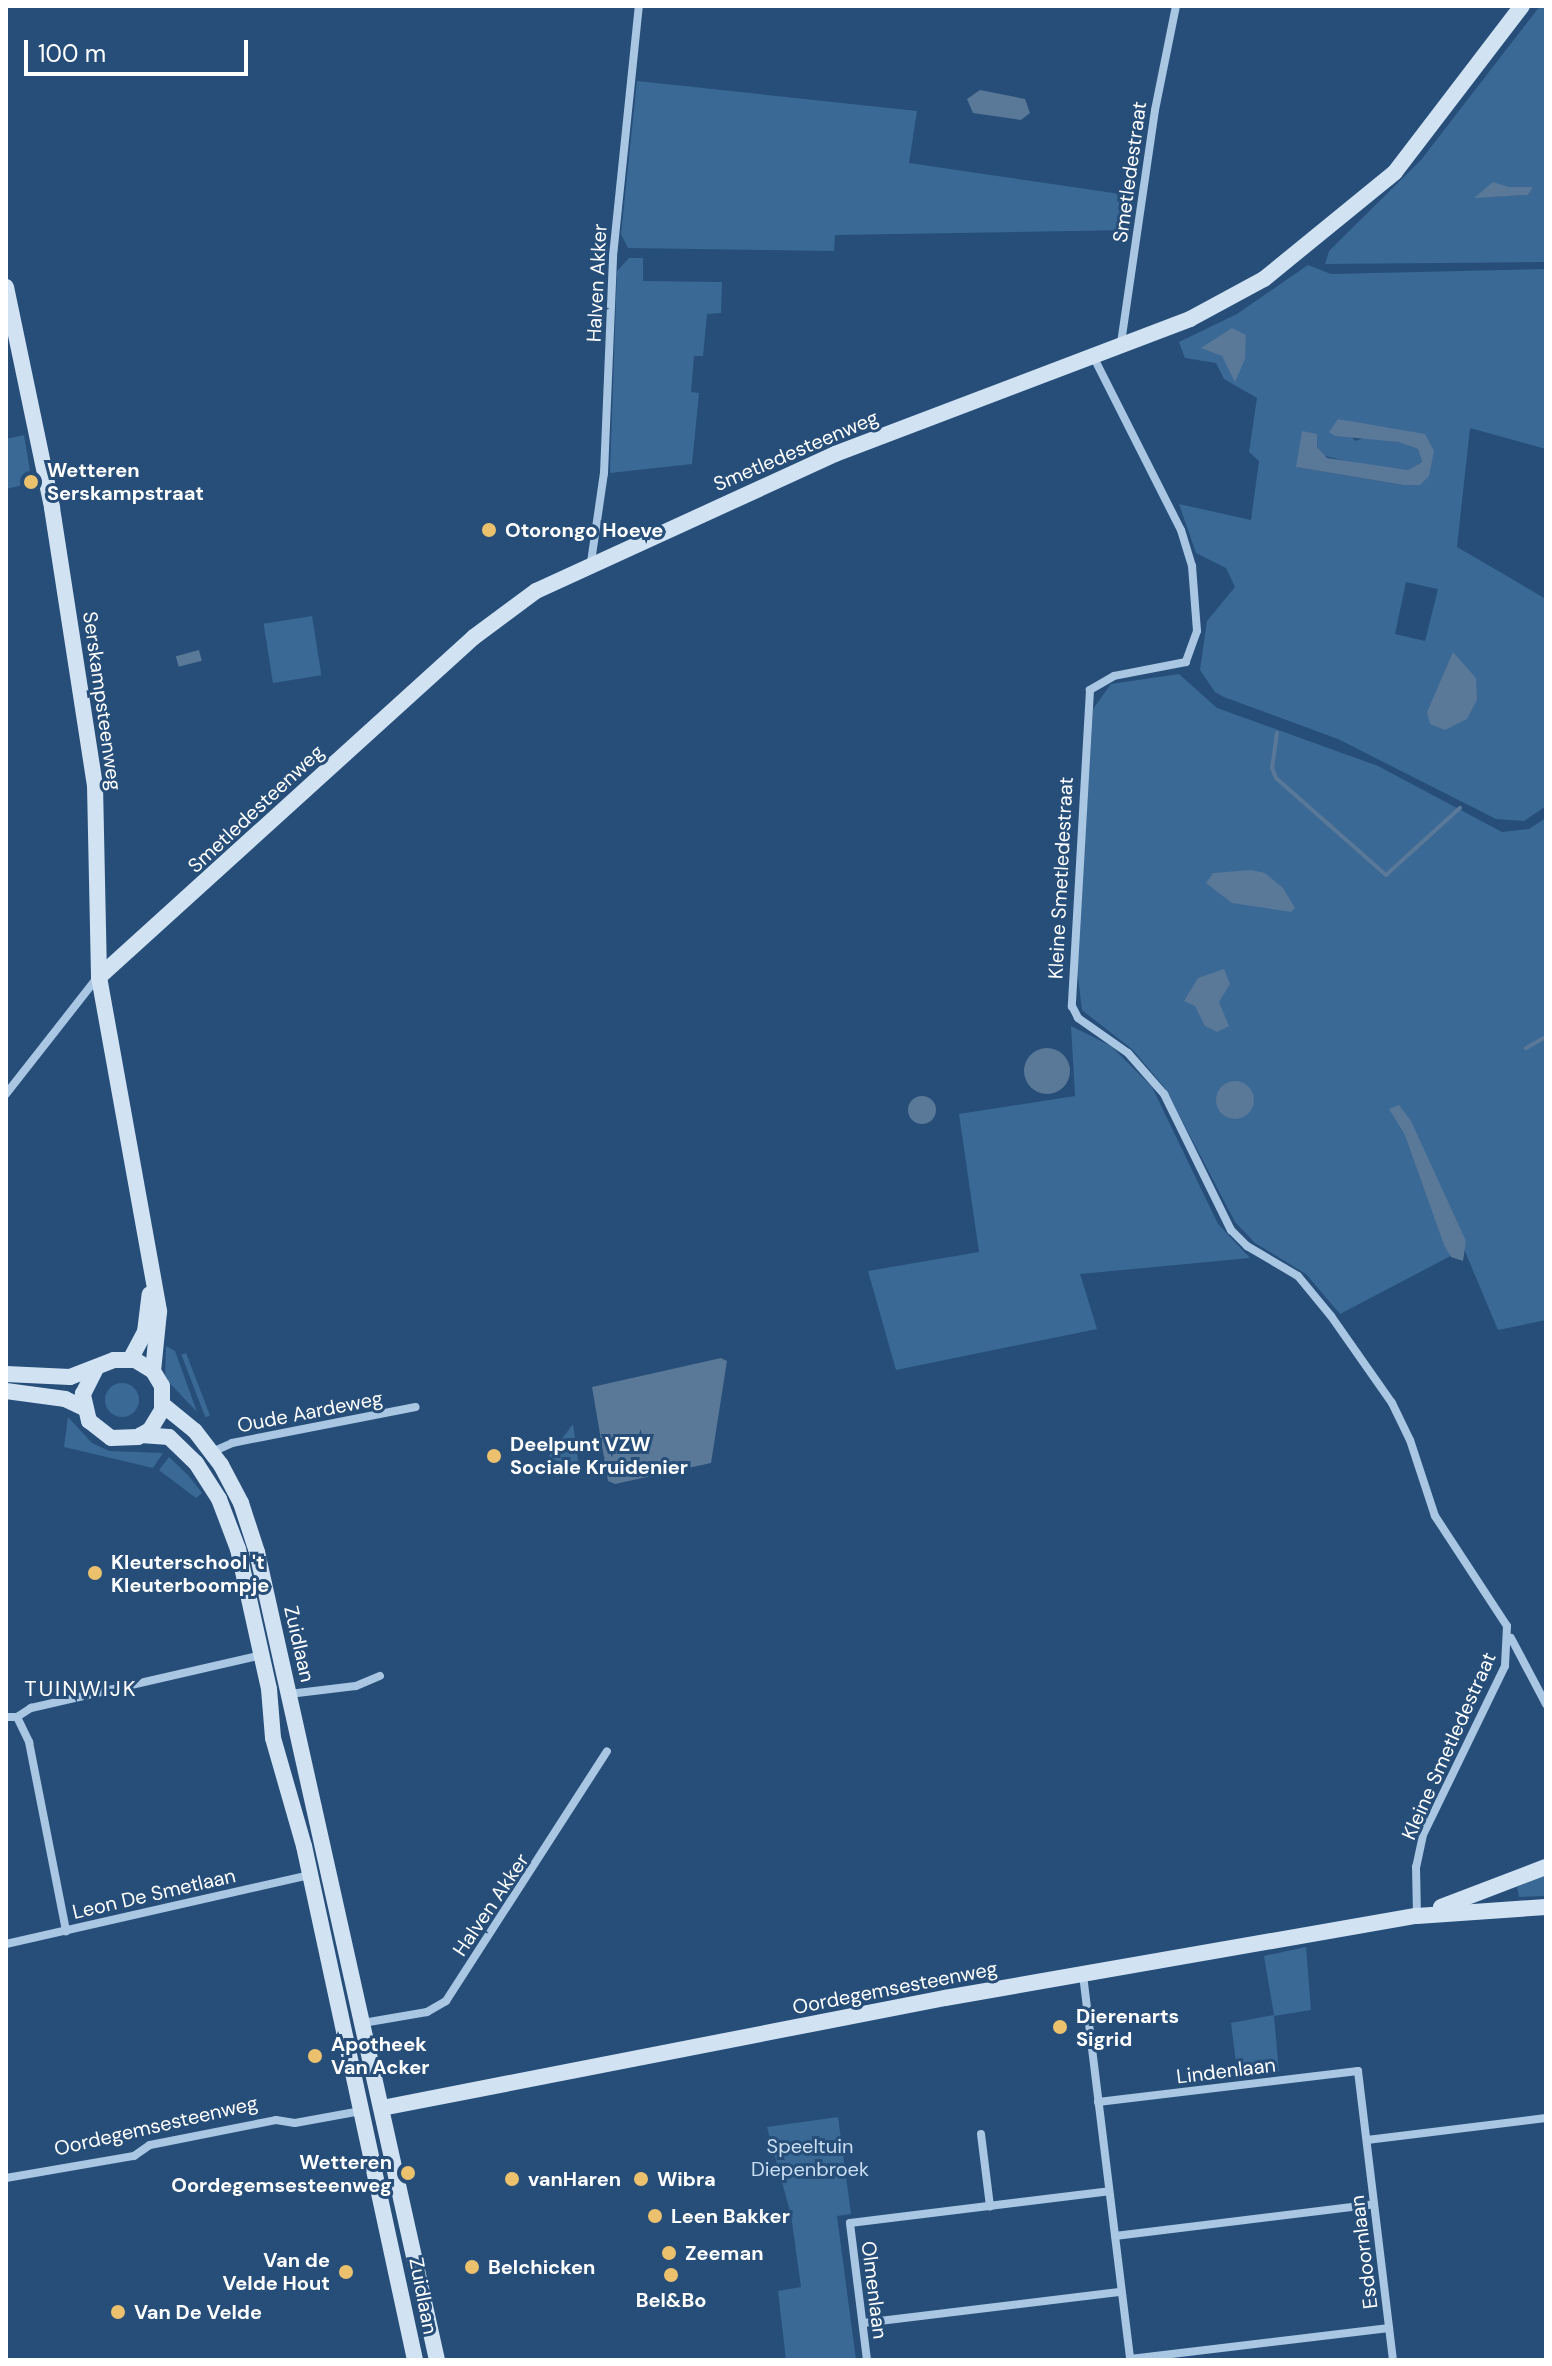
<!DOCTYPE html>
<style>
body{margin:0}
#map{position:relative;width:1552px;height:2366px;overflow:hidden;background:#264e79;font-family:"DM Sans",sans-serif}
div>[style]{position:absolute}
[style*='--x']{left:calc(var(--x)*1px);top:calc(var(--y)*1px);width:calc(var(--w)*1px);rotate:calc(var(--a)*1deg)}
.green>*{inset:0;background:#3a6996;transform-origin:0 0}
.round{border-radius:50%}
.water>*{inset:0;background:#5a7897;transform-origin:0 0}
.stream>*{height:4px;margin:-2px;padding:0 2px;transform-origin:2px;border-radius:2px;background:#5a7897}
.street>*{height:8px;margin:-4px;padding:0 4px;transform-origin:4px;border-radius:4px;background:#a9c6e3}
.secondary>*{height:16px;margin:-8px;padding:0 8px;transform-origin:8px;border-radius:8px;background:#d1e2f3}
.dots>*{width:22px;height:22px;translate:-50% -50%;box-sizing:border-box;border:4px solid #264e79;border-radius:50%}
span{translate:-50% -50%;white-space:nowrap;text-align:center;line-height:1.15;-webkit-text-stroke:6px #264e79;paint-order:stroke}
.street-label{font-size:20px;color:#fff}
.poi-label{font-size:20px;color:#fff;font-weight:700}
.left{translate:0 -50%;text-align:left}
.right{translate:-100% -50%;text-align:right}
.park-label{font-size:20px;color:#cbdff3}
.neighbourhood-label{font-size:22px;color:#fff;letter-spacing:2px}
.frame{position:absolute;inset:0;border:8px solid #fff;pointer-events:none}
.scale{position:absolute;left:24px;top:40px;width:224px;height:36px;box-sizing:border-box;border:4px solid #fff;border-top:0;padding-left:10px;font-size:24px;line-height:28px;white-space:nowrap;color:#fff;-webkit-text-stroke:6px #264e79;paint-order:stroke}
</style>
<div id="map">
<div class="green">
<div style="clip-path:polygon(evenodd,1540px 6px,1546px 6px,1546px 262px,1325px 264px,1329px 251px,1421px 160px,1540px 6px,1509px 187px,1532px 187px,1528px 195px,1475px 197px,1509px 187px)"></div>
<div style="clip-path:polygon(637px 81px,917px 111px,909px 163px,1134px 196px,1130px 230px,835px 235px,834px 251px,628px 248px,621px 234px)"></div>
<div style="clip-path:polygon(629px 258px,643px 258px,643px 281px,722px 282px,721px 313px,707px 314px,703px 356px,694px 356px,691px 392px,699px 393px,692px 464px,610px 473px,617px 271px)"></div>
<div style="clip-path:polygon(evenodd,1308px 265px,1331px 274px,1546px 269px,1546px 449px,1470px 428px,1457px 547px,1546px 599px,1546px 806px,1524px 821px,1496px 819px,1338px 739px,1224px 697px,1215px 692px,1200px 670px,1207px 621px,1235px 587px,1226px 568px,1196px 553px,1179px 504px,1251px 520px,1259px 461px,1249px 452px,1257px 398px,1224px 379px,1216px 363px,1185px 358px,1179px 342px,1237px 314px,1308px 265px,1339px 419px,1434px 451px,1403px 485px,1297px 467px,1315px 441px,1321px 455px,1363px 465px,1408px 470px,1422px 462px,1418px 449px,1398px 442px,1369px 436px,1355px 441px,1339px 419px,1308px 265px,1406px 582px,1438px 589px,1425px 641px,1395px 634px,1406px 582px)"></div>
<div style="clip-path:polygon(24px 435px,32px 483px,6px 489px,6px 439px)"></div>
<div style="left:312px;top:616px;width:60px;height:49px;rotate:81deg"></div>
<div style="clip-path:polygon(1179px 674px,1217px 708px,1378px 766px,1502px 832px,1529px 829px,1546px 818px,1546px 1320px,1498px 1330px,1464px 1249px,1340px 1314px,1306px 1274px,1255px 1243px,1235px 1222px,1165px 1088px,1133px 1050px,1082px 1010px,1077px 969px,1093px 709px,1111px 684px)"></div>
<div style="clip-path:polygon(1071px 1026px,1111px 1046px,1152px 1087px,1218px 1224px,1250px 1258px,1080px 1274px,1097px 1329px,896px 1370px,868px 1271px,979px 1252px,959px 1114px,1075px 1096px)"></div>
<div style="clip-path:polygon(166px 1346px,175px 1351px,197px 1412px,165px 1378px)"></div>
<div style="left:186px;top:1353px;width:67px;height:5px;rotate:69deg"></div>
<div class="round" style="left:105px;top:1383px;width:34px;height:34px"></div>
<div style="clip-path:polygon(68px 1417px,92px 1443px,109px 1451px,163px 1453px,153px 1468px,64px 1447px)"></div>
<div style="clip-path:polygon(573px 1424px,580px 1475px,549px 1456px)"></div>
<div style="clip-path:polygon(169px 1457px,189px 1476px,202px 1493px,196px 1498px,159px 1470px)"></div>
<div style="clip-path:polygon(1546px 1874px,1546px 1896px,1519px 1897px,1517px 1887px)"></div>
<div style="clip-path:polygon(1306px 1947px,1311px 2010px,1274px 2016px,1279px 2072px,1238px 2078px,1231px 2023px,1274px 2015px,1264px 1956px)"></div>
<div style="clip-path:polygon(838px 2117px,851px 2214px,837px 2216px,856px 2360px,786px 2360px,778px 2291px,801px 2287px,791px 2215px,767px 2127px)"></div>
</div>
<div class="water">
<div style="clip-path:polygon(980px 90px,1025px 99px,1030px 113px,1021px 120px,973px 113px,967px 99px)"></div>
<div style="clip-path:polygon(1493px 182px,1509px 187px,1533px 187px,1528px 195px,1474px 198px)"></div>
<div style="clip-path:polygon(1232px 328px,1246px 335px,1245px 359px,1235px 382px,1222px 356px,1201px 348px)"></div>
<div style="clip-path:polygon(1338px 419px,1425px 434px,1434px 451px,1429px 476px,1420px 485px,1403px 485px,1296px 467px,1302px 431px,1317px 434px,1317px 447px,1327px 458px,1408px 470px,1422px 462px,1418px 449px,1398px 442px,1335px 436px,1329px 432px)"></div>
<div style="left:199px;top:650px;width:11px;height:24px;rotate:75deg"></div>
<div style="clip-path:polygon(1453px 652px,1476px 678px,1477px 700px,1467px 719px,1445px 730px,1430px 724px,1427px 712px)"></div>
<div style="clip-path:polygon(1251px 870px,1265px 873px,1283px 888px,1295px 908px,1291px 912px,1232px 903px,1206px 883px,1213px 873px)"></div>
<div style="clip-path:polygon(1224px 969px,1230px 984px,1219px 1002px,1229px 1026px,1217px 1032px,1205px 1026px,1195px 1006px,1184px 1001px,1198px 978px)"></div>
<div class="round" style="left:1024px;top:1048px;width:46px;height:46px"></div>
<div class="round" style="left:1216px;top:1081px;width:38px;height:38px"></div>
<div class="round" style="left:908px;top:1096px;width:28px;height:28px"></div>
<div style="clip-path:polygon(1399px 1105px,1411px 1121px,1466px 1241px,1463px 1261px,1451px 1257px,1444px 1245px,1405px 1135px,1389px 1109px)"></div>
<div style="clip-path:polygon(721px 1358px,727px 1361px,711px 1463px,615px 1484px,608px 1481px,592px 1387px)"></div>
</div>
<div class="stream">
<div style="--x:1277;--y:733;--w:35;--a:98"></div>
<div style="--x:1272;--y:768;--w:11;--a:68"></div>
<div style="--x:1276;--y:778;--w:147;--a:41.4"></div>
<div style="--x:1386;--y:875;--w:100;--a:-42.2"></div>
<div style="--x:1526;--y:1048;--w:23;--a:-29"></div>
</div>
<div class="street">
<div style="--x:1121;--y:343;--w:235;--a:-81.7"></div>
<div style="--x:1155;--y:110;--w:106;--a:-78.6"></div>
<div style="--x:1093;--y:356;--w:195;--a:63.2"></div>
<div style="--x:1181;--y:530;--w:38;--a:73"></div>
<div style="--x:1192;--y:566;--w:65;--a:85.6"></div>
<div style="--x:1197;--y:631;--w:33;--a:110"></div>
<div style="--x:1186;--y:662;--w:73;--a:169"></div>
<div style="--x:1114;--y:676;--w:28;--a:150"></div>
<div style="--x:1090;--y:690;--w:317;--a:93.3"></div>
<div style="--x:1072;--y:1006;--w:13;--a:63"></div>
<div style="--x:1078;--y:1018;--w:61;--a:35"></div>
<div style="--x:1128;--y:1053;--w:55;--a:48.7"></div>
<div style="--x:1164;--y:1094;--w:152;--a:63.8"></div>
<div style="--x:1231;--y:1230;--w:23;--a:45"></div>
<div style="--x:1247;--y:1246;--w:59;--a:30.5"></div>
<div style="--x:1298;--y:1276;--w:52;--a:50.5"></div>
<div style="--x:1331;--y:1316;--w:106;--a:55"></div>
<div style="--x:1392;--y:1403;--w:41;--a:64.1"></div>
<div style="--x:1410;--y:1440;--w:80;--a:71.8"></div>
<div style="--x:1435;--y:1516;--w:131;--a:56.8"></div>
<div style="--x:1507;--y:1626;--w:40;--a:92.9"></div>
<div style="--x:1505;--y:1666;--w:188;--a:115.9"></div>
<div style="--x:1423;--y:1835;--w:33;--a:102"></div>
<div style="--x:1416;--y:1867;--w:49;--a:88.8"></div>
<div style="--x:591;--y:562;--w:90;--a:-81.7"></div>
<div style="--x:604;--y:473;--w:217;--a:-87.6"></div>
<div style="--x:613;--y:256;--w:251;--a:-84.1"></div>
<div style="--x:6;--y:1094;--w:147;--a:-51.9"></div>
<div style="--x:212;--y:1452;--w:22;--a:-24"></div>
<div style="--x:232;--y:1443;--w:187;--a:-11.1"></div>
<div style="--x:1511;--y:1638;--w:75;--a:62.1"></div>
<div style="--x:289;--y:1694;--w:67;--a:-6.8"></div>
<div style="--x:356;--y:1686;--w:26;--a:-23"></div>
<div style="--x:6;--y:1717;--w:11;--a:0"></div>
<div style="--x:17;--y:1717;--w:28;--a:64"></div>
<div style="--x:29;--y:1742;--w:193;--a:78.9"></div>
<div style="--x:17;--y:1717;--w:17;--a:-33"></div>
<div style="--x:31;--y:1708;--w:237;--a:-12.9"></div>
<div style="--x:6;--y:1944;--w:312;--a:-12.8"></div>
<div style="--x:1083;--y:1975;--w:388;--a:83"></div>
<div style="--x:363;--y:2023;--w:65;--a:-9.8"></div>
<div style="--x:427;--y:2012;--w:22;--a:-30"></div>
<div style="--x:446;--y:2001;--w:297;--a:-57.2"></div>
<div style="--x:1098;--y:2102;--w:262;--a:-6.8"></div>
<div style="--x:1358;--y:2071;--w:291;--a:83.1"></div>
<div style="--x:981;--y:2134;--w:73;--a:82.9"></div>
<div style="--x:1367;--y:2140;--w:180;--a:-7"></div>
<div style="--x:6;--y:2178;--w:130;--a:-9.8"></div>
<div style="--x:134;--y:2156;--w:19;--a:-35"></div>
<div style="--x:150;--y:2145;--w:128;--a:-11.2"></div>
<div style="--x:276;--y:2120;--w:19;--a:9"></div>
<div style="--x:295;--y:2123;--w:67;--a:-10.3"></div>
<div style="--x:1115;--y:2236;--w:261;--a:-7"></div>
<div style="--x:863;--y:2323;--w:260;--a:-6.9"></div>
<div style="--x:1130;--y:2359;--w:261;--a:-6.8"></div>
<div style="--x:867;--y:2360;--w:138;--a:-97.1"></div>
<div style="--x:850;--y:2223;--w:261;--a:-7"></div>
</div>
<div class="secondary">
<div style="--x:6;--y:287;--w:226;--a:78.2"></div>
<div style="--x:52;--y:508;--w:280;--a:81.2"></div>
<div style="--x:95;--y:785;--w:192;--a:88.8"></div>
<div style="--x:99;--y:977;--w:340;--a:79.8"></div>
<div style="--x:159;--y:1312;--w:59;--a:95.8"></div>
<div style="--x:99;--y:977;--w:506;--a:-42.2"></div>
<div style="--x:474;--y:637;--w:77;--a:-36.6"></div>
<div style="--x:536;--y:591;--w:329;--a:-24.6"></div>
<div style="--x:835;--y:454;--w:380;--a:-20.8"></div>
<div style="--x:1190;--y:319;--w:84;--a:-28.4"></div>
<div style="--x:1264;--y:279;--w:169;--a:-39.2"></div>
<div style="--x:1395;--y:172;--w:209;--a:-52.6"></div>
<div style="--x:130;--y:1360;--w:32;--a:-62"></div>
<div style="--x:145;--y:1332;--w:38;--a:-83"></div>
<div style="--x:6;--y:1374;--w:64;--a:2.7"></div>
<div style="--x:70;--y:1377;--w:47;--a:-21.1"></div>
<div style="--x:114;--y:1360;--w:21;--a:0"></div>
<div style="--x:135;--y:1360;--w:21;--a:31"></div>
<div style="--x:153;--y:1371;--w:17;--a:59"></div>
<div style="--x:162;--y:1386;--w:24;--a:90"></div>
<div style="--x:162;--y:1410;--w:23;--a:121"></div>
<div style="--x:150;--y:1430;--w:14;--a:150"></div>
<div style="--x:138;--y:1437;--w:27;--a:178"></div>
<div style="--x:111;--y:1438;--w:28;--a:-142"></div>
<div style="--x:89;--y:1421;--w:28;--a:-103"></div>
<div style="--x:83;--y:1394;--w:27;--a:-63"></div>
<div style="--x:6;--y:1391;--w:60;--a:7.7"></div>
<div style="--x:65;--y:1399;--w:21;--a:25"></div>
<div style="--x:163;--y:1405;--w:41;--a:39.1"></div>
<div style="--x:195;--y:1431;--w:43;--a:52.6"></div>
<div style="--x:221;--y:1465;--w:43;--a:62.2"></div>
<div style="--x:241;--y:1503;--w:52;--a:71.9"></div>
<div style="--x:257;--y:1552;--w:828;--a:77.44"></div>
<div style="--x:141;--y:1435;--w:28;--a:4"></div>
<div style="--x:169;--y:1437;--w:37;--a:44"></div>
<div style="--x:196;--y:1463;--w:43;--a:57.4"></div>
<div style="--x:219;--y:1499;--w:53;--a:69.2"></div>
<div style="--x:238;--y:1549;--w:143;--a:77.5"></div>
<div style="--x:269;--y:1689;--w:49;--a:85.3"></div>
<div style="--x:273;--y:1738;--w:112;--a:74"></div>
<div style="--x:304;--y:1846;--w:526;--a:77.81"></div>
<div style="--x:1441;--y:1907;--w:112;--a:-20.9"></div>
<div style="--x:382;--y:2108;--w:574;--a:-11.06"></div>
<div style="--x:945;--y:1998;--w:479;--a:-9.9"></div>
<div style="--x:1417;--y:1916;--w:129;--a:-4"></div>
</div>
<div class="dots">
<div style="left:31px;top:482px;background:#ecc16e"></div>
<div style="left:489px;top:530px;background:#ecc16e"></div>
<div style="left:494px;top:1456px;background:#ecc16e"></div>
<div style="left:95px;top:1573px;background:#ecc16e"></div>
<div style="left:1060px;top:2027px;background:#ecc16e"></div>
<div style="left:315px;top:2056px;background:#ecc16e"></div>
<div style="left:408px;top:2173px;background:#ecc16e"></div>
<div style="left:512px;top:2179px;background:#ecc16e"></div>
<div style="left:641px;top:2179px;background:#ecc16e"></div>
<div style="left:655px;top:2216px;background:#ecc16e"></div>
<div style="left:669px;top:2253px;background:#ecc16e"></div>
<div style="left:472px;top:2267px;background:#ecc16e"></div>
<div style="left:346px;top:2272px;background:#ecc16e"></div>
<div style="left:671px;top:2275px;background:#ecc16e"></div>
<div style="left:118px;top:2312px;background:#ecc16e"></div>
</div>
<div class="street-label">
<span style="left:1130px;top:172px;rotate:-82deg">Smetledestraat</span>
<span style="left:597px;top:283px;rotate:-87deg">Halven Akker</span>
<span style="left:796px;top:451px;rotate:-23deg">Smetledesteenweg</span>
<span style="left:102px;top:701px;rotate:82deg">Serskampsteenweg</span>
<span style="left:256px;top:809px;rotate:-43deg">Smetledesteenweg</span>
<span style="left:1061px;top:878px;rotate:-87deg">Kleine Smetledestraat</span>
<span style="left:310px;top:1412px;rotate:-11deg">Oude Aardeweg</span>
<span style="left:299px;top:1644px;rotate:77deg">Zuidlaan</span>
<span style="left:1449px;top:1746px;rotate:-66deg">Kleine Smetledestraat</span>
<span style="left:154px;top:1894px;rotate:-13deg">Leon De Smetlaan</span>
<span style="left:491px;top:1905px;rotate:-56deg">Halven Akker</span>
<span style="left:895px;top:1988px;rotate:-11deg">Oordegemsesteenweg</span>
<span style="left:1226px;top:2071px;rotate:-7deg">Lindenlaan</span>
<span style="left:156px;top:2126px;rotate:-13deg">Oordegemsesteenweg</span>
<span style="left:1364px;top:2252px;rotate:-97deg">Esdoornlaan</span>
<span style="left:874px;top:2290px;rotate:83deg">Olmenlaan</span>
<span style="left:423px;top:2296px;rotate:79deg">Zuidlaan</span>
</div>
<div class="poi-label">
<span class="left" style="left:47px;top:482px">Wetteren<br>Serskampstraat</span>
<span class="left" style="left:505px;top:530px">Otorongo Hoeve</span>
<span class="left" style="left:510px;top:1456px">Deelpunt VZW<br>Sociale Kruidenier</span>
<span class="left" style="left:111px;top:1574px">Kleuterschool 't<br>Kleuterboompje</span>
<span class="left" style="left:1076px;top:2028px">Dierenarts<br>Sigrid</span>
<span class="left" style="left:331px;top:2056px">Apotheek<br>Van Acker</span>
<span class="right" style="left:392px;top:2174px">Wetteren<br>Oordegemsesteenweg</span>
<span class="left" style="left:528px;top:2179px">vanHaren</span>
<span class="left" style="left:657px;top:2179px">Wibra</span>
<span class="left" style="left:671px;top:2216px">Leen Bakker</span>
<span class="left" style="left:685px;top:2253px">Zeeman</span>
<span class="right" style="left:330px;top:2272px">Van de<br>Velde Hout</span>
<span class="left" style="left:488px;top:2267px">Belchicken</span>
<span style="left:671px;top:2300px">Bel&amp;Bo</span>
<span class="left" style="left:134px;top:2312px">Van De Velde</span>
</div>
<div class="park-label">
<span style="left:810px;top:2158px">Speeltuin<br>Diepenbroek</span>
</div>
<div class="neighbourhood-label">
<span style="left:81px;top:1689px">TUINWIJK</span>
</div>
<div class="frame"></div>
<div class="scale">100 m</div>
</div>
